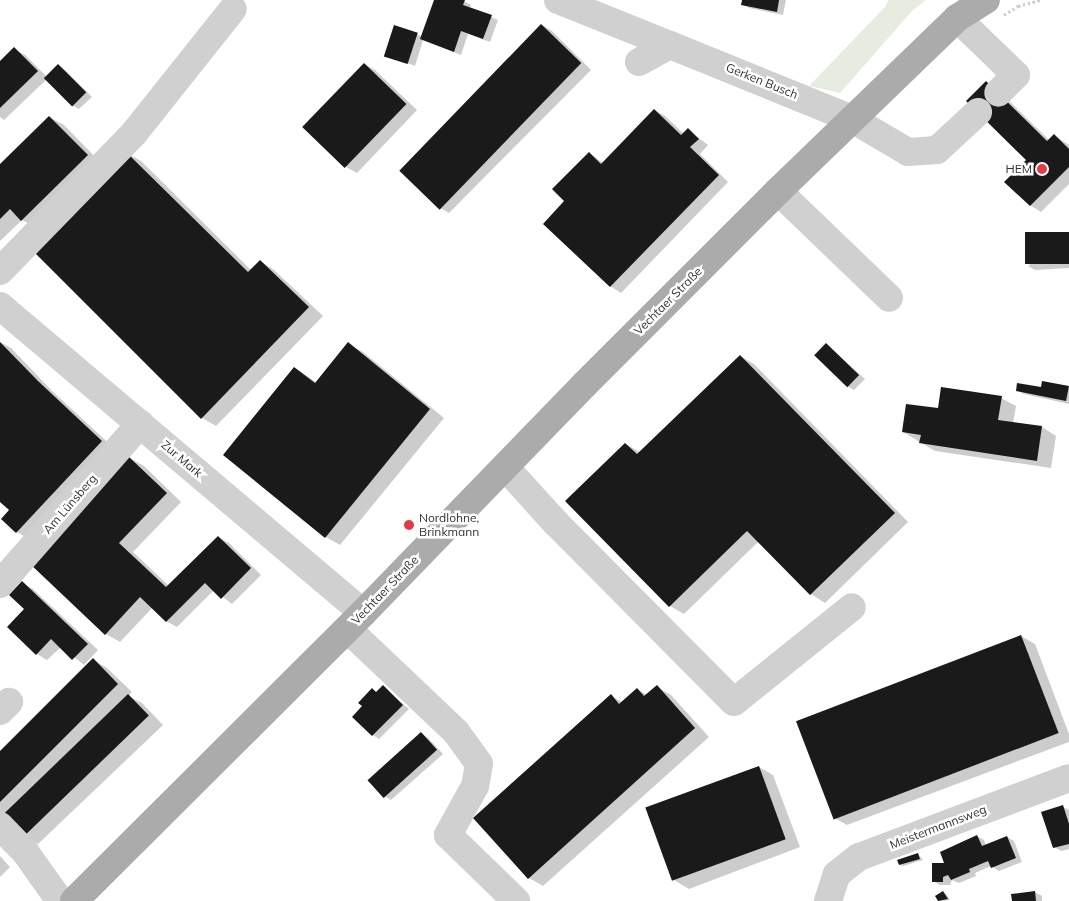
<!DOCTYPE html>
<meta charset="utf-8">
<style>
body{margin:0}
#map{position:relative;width:1069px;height:901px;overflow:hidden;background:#fff;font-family:Mulish,sans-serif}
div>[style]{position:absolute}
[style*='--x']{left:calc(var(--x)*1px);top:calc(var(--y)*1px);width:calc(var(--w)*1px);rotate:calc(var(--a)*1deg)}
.green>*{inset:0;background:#e6ecdf}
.shadow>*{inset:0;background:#0003}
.building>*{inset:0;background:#1a1a1a;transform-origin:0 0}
.path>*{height:3px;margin-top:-1.5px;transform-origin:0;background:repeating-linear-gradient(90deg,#cdcdcd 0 2.5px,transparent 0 5px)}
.minor>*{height:28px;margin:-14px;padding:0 14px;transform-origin:14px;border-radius:14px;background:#d0d0d0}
.major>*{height:28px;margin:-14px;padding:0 14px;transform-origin:14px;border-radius:14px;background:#ababab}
.dots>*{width:14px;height:14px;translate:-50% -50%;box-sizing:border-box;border:2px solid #fff;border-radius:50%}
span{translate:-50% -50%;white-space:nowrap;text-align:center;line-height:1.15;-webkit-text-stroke:5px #fff;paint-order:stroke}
.street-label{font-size:12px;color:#333}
.poi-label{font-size:12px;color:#333}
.right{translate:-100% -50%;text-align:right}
.left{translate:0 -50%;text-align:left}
</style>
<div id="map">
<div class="green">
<div style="clip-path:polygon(888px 0,926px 0,912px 11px,840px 93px,809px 86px,886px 6px)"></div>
</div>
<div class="shadow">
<div style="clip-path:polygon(436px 0,462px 0,471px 5px,470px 8px,498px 20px,490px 42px,468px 34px,461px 55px,423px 40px,415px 66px,386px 55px,417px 34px,422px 37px)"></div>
<div style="clip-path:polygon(743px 0,786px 0,783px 15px,749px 8px,742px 4px)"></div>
<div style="clip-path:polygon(542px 25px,552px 31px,591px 70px,449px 213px,438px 207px)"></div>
<div style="clip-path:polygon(14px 49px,25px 55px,47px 77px,59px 66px,65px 70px,92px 97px,79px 109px,72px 105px,47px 79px,4px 120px,0 117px,0 62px)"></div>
<div style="clip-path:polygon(364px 64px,375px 70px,417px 110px,357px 173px,346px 167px,304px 127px)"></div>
<div style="clip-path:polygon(997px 89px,1049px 140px,1054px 135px,1069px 145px,1069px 184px,1041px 212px,1030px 205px,1028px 160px)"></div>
<div style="clip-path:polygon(654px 110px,665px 116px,684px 134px,688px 130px,708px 145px,700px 154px,728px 182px,621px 293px,610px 286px,566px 201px,589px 153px,603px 163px)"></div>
<div style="clip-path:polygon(49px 117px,64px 125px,102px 164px,36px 228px,22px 220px,0 241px,0 166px)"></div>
<div style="clip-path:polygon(127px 153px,141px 161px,251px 270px,260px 261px,274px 270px,323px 316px,216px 426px,202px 418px,32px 248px)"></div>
<div style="clip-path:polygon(1069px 233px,1069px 268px,1035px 270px,1028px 266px)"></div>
<div style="clip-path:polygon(0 342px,11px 348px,52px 391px,115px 449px,31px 540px,17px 532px,11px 510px,0 500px)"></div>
<div style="clip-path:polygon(348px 344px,363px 352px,444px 418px,340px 545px,326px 537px,295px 368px,317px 383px)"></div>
<div style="clip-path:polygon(826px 344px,865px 379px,854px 390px,847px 386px)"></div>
<div style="clip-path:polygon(740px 356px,754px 364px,908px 522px,825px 603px,811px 594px,759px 541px,684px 614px,670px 606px,626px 444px,641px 453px)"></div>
<div style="clip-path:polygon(1043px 382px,1069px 388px,1069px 404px,1024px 394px,1017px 390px,1042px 389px)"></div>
<div style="clip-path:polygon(1001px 398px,1016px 406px,1013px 423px,1042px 427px,1056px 436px,1051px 468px,935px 451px,903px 432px,939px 409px)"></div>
<div style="clip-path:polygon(130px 458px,144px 466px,181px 502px,133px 552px,169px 586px,218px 537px,229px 543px,261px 575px,232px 604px,214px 590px,177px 627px,166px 621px,153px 607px,120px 642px,106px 634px)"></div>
<div style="clip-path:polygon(22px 583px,33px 589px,98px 650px,84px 665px,61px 647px,47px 660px,37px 654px)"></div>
<div style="clip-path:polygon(1021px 636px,1035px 644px,1069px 734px,1069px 742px,847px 825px,833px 817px)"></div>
<div style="clip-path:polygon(93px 660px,107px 668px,132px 692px,128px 696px,142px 703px,163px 725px,38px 844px,23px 836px,0 812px,0 753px)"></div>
<div style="clip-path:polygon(383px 687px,409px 709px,379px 739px,373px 735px,363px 706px,372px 690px,377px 693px)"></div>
<div style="clip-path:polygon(657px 687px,671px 695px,709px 737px,543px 886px,529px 878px,611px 696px,622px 702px,637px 689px,647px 695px)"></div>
<div style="clip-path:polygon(421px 734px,428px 738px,443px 754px,391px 800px,384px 796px)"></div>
<div style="clip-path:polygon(759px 767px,773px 775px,800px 847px,689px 889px,674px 880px)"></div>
<div style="clip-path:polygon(1063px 807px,1069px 810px,1069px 849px,1061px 851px,1054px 847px)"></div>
<div style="clip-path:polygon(977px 836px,984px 840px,986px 846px,1007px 837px,1014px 841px,1022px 862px,999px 871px,991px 866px,975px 873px,976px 876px,959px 883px,952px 880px,950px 885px,940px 885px,933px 881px,946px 864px)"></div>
<div style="clip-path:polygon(918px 854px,923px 860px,903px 866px,900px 865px)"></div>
<div style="clip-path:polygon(0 856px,10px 867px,0 877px)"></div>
<div style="clip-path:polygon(1035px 892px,1042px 896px,1042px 901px,1014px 901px)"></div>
<div style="clip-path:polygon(943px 893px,946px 894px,950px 900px,939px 901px,936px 897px)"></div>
</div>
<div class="building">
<div style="clip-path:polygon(434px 0,465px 0,463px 5px,492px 15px,483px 39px,461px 31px,454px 52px,420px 39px)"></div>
<div style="clip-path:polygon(742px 0,779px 0,777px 12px,741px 5px)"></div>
<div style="left:541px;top:24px;width:56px;height:204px;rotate:44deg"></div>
<div style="left:394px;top:25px;width:25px;height:33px;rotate:18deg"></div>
<div style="clip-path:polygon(14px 47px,38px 71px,0 108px,0 61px)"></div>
<div style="left:364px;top:63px;width:59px;height:89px;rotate:44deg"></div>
<div style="left:58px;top:64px;width:40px;height:20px;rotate:45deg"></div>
<div style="clip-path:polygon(986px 81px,1047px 141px,1054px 134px,1069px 149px,1069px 167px,1030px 206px,1004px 182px,1026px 160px,966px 101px)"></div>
<div style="clip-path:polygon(654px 109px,681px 135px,688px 128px,699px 139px,690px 147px,719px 175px,610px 287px,543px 224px,564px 201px,552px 189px,589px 152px,601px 164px)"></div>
<div style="clip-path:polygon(49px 116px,88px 155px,21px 221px,10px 209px,0 219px,0 164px)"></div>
<div style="clip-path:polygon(126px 152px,248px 272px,260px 260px,309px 307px,201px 419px,30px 248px)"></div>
<div style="left:1069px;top:232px;width:32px;height:44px;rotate:90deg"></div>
<div style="clip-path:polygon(0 342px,38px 381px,102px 441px,16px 533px,1px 519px,9px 510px,0 502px)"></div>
<div style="clip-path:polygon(348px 342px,430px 409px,325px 538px,223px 455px,294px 367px,315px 383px)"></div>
<div style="left:826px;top:343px;width:46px;height:17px;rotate:44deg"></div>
<div style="clip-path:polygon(740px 355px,895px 513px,810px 595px,747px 531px,669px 607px,565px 501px,625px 443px,637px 454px)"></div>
<div style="clip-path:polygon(1042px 381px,1069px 386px,1066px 401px,1016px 391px,1017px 383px,1041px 387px)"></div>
<div style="clip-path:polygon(941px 387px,1002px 396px,998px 420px,1042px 426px,1037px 461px,919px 443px,921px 435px,902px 432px,906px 404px,938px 408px)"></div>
<div style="clip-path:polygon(129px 457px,167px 493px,119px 543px,166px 587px,218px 536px,251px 568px,221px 599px,205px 583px,166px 622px,140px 597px,105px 635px,28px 562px)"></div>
<div style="clip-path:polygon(22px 581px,88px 644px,72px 660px,51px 639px,36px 655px,7px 627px,24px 609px,9px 595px)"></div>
<div style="left:1021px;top:635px;width:105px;height:241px;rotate:69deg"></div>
<div style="clip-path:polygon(93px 658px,118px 684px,0 802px,0 751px)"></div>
<div style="clip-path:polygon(383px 685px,403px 705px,372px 736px,352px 717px,362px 706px,358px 703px,372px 688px,376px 692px)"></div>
<div style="clip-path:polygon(657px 685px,695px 728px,528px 879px,473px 818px,611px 694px,619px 704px,637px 688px,644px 696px)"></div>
<div style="left:128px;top:694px;width:30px;height:175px;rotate:46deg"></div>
<div style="left:421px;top:732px;width:24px;height:72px;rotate:48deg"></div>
<div style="left:759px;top:766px;width:78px;height:121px;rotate:70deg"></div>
<div style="clip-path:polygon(1063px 805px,1069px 824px,1069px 844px,1053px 848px,1041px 812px)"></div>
<div style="clip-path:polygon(977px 835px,982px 846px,1007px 836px,1016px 858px,991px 868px,988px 861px,969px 869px,970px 872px,951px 880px,948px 875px,943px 877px,943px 882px,932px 882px,932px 863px,944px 863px,940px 852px)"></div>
<div style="clip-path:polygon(918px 853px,920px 859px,899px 865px,897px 860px)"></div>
<div style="clip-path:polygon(943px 891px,948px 899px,938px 901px,935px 896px)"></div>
<div style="clip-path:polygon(1035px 891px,1036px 901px,1012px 901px,1011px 894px)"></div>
</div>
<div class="path">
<div style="--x:1004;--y:15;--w:17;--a:-33"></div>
<div style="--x:1018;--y:6;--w:24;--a:-15"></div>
</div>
<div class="minor">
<div style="--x:558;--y:0;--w:121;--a:21.9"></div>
<div style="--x:957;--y:18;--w:82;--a:44"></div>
<div style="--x:1016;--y:75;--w:25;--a:135"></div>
<div style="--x:639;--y:62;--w:35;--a:-29"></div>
<div style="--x:670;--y:45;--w:196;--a:22.1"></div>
<div style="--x:852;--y:119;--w:65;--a:30.5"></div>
<div style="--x:908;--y:152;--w:29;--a:-4"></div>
<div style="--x:937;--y:150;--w:56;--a:-42.8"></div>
<div style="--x:778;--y:191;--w:154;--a:43.9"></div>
<div style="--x:0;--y:271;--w:194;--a:-45.8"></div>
<div style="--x:135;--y:132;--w:157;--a:-51.5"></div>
<div style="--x:0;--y:306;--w:475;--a:40.2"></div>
<div style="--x:505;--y:467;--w:76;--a:47.7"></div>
<div style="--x:556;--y:523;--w:252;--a:45.2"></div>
<div style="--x:734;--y:702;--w:151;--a:-38.8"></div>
<div style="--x:0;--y:584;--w:213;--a:-48.8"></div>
<div style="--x:344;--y:632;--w:13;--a:23"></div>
<div style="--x:356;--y:637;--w:138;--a:43.5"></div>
<div style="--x:456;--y:732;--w:39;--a:54"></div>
<div style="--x:479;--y:764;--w:22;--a:100"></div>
<div style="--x:475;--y:786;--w:56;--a:118.9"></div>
<div style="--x:448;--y:835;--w:95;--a:44.1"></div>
<div style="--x:0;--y:711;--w:13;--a:-45"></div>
<div style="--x:0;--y:826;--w:37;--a:46"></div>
<div style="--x:26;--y:853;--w:59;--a:54.7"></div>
<div style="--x:828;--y:901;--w:28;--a:-72"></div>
<div style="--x:837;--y:874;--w:28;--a:-38"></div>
<div style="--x:859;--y:857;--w:224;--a:-20.6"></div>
</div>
<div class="major">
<div style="--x:74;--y:901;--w:408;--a:-44.9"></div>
<div style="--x:363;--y:613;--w:318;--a:-45.9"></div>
<div style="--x:584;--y:385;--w:274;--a:-45"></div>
<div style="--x:778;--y:191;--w:249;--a:-44"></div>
<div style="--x:957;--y:18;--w:34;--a:-32"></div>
</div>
<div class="dots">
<div style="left:1042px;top:169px;background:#e63946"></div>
<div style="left:409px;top:525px;background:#e63946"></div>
</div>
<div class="street-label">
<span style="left:762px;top:81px;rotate:22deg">Gerken Busch</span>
<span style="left:668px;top:301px;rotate:-45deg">Vechtaer Straße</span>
<span style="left:182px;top:459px;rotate:40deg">Zur Mark</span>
<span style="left:70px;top:504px;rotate:-49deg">Am Lünsberg</span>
<span style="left:385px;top:590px;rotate:-46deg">Vechtaer Straße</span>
<span style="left:938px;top:827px;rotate:-21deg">Meistermannsweg</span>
</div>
<div class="poi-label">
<span class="right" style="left:1032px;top:169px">HEM</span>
<span class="left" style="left:419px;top:525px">Nordlohne,<br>Brinkmann</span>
</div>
</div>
